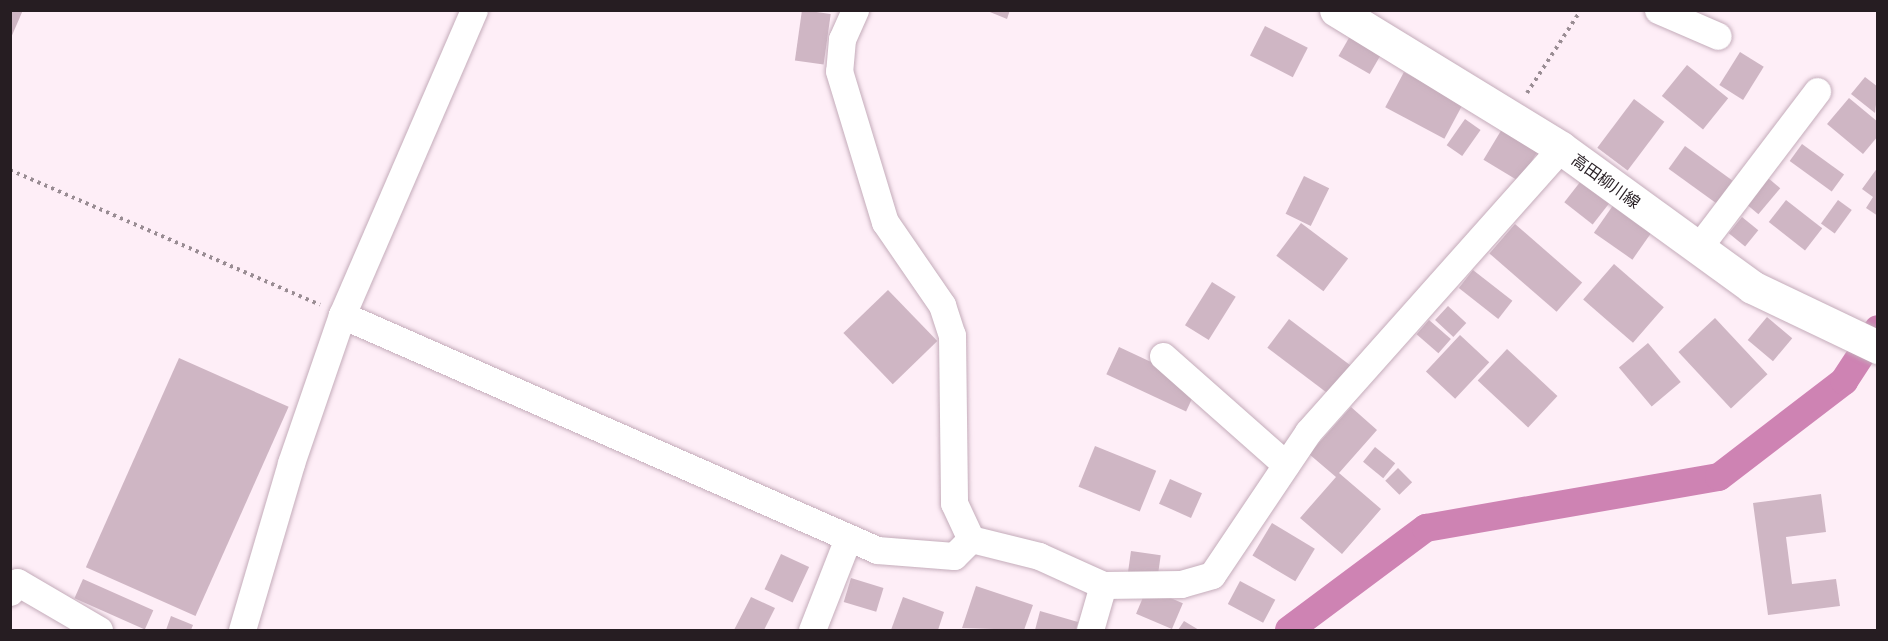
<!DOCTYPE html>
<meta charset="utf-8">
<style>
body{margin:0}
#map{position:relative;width:1888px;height:641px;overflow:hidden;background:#feeef7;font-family:Lato,"Noto Sans JP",sans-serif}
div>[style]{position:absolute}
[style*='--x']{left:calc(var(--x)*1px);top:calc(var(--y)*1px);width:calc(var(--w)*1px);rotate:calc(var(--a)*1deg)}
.canal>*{height:28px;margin:-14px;padding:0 14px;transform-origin:14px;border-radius:14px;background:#ce83b3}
.building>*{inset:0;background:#cfb6c4;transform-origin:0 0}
.path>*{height:4px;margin-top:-2px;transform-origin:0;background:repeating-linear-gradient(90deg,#998c93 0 3px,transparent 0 7.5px)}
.roads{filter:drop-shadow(0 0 2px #c4acba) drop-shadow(0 0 2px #c4acba)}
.street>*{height:27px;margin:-13.5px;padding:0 13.5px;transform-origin:13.5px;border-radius:13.5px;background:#fff}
.secondary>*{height:33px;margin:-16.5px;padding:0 16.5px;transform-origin:16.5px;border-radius:16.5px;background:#fff}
span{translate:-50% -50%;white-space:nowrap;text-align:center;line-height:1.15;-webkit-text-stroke:4.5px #fff;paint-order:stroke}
.street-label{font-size:16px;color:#261d22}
.frame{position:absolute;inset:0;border:12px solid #261d22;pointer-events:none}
</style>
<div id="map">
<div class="canal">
<div style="--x:1289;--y:630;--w:171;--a:-36.7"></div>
<div style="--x:1426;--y:528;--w:297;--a:-9.9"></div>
<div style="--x:1719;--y:477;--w:158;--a:-37.5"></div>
<div style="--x:1844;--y:381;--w:62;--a:-56.8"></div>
</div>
<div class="building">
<div style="clip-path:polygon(10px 10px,23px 10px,10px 40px)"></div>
<div style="left:802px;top:10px;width:29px;height:51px;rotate:8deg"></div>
<div style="clip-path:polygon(985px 10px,1010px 10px,1007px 19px)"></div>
<div style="left:1265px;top:26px;width:48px;height:33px;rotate:27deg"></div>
<div style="left:1353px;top:31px;width:36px;height:29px;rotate:30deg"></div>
<div style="left:1740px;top:52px;width:28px;height:39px;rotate:32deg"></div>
<div style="left:1687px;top:65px;width:53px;height:40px;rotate:39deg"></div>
<div style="left:1404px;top:72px;width:67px;height:40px;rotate:28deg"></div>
<div style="clip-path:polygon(1865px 77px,1878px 87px,1875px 113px,1851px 94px)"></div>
<div style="clip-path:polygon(1849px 98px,1878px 122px,1878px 136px,1863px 154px,1827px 124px)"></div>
<div style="left:1634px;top:99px;width:38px;height:61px;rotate:37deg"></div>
<div style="left:1465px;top:119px;width:19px;height:32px;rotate:35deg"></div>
<div style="left:1502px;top:129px;width:42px;height:36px;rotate:31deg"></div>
<div style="left:1802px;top:144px;width:52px;height:21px;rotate:36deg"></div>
<div style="left:1685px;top:146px;width:59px;height:28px;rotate:36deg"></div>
<div style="clip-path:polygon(1878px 167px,1878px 216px,1866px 208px,1873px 197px,1862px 189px)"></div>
<div style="left:1304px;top:176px;width:28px;height:42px;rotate:26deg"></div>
<div style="left:1584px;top:177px;width:36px;height:32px;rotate:38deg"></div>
<div style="left:1768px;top:178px;width:16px;height:34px;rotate:40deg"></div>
<div style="left:1786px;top:200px;width:46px;height:28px;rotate:38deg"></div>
<div style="left:1838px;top:200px;width:17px;height:29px;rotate:36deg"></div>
<div style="left:1614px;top:204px;width:47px;height:35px;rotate:35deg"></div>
<div style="left:1742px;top:217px;width:21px;height:21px;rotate:39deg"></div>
<div style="left:1301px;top:223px;width:59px;height:41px;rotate:37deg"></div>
<div style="left:1515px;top:224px;width:89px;height:39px;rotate:41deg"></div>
<div style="left:1614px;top:264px;width:66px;height:47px;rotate:41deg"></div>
<div style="left:1473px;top:270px;width:50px;height:23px;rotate:38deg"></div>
<div style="left:1212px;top:282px;width:28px;height:51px;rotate:32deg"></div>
<div style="left:888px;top:290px;width:71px;height:62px;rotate:46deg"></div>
<div style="left:1448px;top:306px;width:25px;height:19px;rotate:43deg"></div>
<div style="left:1767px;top:317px;width:33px;height:30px;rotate:40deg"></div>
<div style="left:1715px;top:318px;width:77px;height:50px;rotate:47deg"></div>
<div style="left:1289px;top:319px;width:80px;height:36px;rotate:37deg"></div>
<div style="left:1429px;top:320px;width:29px;height:19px;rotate:41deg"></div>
<div style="left:1460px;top:335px;width:40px;height:50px;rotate:43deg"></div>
<div style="left:1648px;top:343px;width:51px;height:38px;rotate:50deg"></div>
<div style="left:1119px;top:347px;width:88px;height:30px;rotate:25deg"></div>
<div style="left:1507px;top:349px;width:69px;height:43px;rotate:43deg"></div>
<div style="left:179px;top:358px;width:120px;height:229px;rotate:24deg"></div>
<div style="clip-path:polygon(1351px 407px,1377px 430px,1339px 473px,1381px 509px,1342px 554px,1300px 518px,1336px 477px,1309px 454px)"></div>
<div style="left:1095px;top:446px;width:66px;height:44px;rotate:22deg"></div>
<div style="left:1375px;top:447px;width:26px;height:19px;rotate:39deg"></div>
<div style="left:1398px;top:468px;width:20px;height:18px;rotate:45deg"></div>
<div style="left:1170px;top:479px;width:35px;height:27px;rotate:24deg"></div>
<div style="clip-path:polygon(1821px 494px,1826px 532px,1786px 537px,1792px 584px,1836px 579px,1840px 606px,1768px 615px,1753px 503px)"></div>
<div style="left:1272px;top:523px;width:50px;height:38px;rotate:31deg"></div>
<div style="left:1131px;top:551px;width:30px;height:22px;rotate:8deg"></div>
<div style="left:781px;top:554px;width:31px;height:39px;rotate:25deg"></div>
<div style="left:851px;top:578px;width:34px;height:25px;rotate:17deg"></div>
<div style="left:83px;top:579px;width:77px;height:21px;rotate:24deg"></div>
<div style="left:1240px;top:581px;width:40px;height:26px;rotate:28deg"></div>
<div style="clip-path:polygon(976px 586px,1033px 605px,1024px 630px,962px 628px)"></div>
<div style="left:1147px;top:588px;width:39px;height:28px;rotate:23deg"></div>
<div style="clip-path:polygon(751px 597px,775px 608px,764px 630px,734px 630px)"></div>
<div style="clip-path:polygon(903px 597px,944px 612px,938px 630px,891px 630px)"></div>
<div style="clip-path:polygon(1040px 611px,1078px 622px,1076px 630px,1035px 630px)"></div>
<div style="clip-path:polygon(171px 616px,193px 625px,191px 630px,166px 630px)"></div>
<div style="clip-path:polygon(1184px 621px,1199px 630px,1178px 630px)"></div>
</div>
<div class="path">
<div style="--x:1527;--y:93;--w:99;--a:-57"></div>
<div style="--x:10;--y:170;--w:338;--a:23.5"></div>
</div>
<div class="roads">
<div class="street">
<div style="--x:855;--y:10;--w:32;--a:114"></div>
<div style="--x:842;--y:39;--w:32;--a:95"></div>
<div style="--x:839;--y:71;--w:158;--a:73.1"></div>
<div style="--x:885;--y:222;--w:101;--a:55.5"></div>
<div style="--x:942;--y:305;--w:32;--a:72"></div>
<div style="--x:952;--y:335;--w:168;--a:89.3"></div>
<div style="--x:954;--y:503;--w:40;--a:65"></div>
<div style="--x:1658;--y:10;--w:65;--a:23.4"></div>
<div style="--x:1698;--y:248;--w:197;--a:-52.8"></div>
<div style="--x:342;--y:315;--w:584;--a:23.71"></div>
<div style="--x:877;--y:550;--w:77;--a:4.5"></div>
<div style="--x:954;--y:556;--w:24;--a:-45"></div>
<div style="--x:1163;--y:356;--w:164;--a:41.5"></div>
<div style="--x:971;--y:539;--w:70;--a:14"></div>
<div style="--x:1039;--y:556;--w:70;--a:24.4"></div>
<div style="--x:1103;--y:585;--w:78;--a:-0.7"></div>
<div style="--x:1181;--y:584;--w:32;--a:-16"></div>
<div style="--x:1212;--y:575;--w:172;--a:-56.1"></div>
<div style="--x:1308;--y:432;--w:380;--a:-48.3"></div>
<div style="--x:10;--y:592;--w:12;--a:-55"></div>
<div style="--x:17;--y:582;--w:95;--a:30.3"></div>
<div style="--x:242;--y:630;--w:174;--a:-73.6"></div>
<div style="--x:291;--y:463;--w:157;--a:-71"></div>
<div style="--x:342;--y:315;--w:332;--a:-66.6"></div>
<div style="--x:812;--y:630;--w:99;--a:-68.6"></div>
<div style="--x:1090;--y:630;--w:47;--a:-73.9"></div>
</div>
<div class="secondary">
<div style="--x:1336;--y:10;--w:264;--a:31.5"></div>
<div style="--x:1561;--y:148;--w:236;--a:36"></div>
<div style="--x:1752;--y:287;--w:140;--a:25.5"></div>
</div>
</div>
<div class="street-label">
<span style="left:1606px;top:181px;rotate:36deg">高田柳川線</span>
</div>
<div class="frame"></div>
</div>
